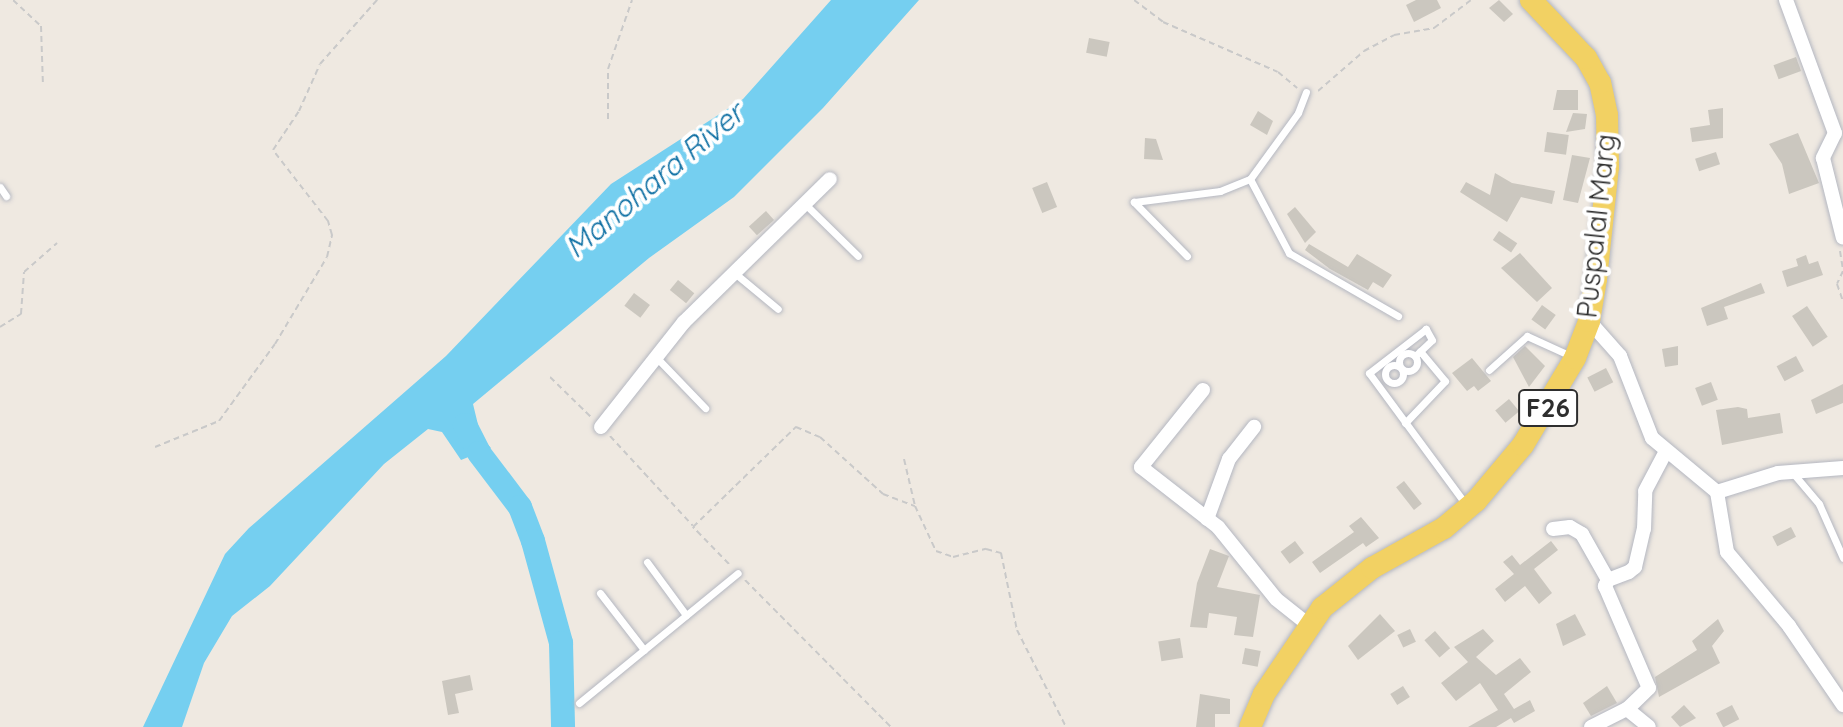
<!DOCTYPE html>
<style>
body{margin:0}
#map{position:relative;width:1843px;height:727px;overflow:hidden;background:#efe9e1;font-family:Quicksand,sans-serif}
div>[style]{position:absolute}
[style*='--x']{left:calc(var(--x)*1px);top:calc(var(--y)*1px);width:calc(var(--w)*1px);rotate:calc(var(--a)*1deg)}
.water>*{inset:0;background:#75cff0}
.river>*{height:24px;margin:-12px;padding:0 12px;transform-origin:12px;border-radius:12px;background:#75cff0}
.building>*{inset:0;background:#cbc7bf;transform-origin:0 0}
.path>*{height:2px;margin-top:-1px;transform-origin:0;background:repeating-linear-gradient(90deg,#c9c9c9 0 6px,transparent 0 10px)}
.roads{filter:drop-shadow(0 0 2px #b4b7c1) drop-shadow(0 0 2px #b4b7c1)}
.lane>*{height:7px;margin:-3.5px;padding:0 3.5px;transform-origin:3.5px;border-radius:3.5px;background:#fff}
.lane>.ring{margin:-3.5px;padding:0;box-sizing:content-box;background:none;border:7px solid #fff;border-radius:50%}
.street>*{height:14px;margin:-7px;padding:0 7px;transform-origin:7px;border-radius:7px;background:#fff}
.primary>*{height:22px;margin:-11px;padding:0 11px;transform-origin:11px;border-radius:11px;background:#f2d163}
span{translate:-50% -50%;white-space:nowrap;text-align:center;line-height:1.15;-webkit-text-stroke:8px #fff;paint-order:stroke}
.shield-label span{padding:2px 6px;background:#fff;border:2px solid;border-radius:6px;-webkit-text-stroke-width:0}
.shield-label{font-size:26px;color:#2e2e2e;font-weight:700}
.street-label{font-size:28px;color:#2e2e2e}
.water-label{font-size:30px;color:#0d6fa3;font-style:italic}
</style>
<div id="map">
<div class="water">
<div style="clip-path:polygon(831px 0,919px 0,823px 108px,734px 197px,649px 258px,473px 404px,481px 437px,491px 448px,461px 460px,442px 432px,428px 429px,384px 464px,270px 586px,232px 616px,204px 663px,182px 727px,143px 727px,225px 554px,249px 528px,446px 356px,611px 184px,743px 99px)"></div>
</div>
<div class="river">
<div style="--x:465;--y:425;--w:31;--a:63"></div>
<div style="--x:479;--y:453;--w:68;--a:52.8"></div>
<div style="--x:520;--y:507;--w:36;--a:69"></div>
<div style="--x:533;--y:541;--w:106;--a:74.6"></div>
<div style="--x:561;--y:643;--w:84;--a:88.6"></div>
</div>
<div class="building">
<div style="clip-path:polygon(1416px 0,1437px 0,1441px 8px,1414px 22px,1406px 5px)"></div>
<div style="clip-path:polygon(1499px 0,1513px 14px,1504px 22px,1489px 8px)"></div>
<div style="left:1089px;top:38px;width:21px;height:15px;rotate:11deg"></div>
<div style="left:1796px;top:57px;width:15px;height:24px;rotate:70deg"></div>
<div style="clip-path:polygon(1557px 90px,1578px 90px,1578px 110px,1553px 110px)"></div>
<div style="clip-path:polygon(1723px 108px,1723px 138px,1692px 142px,1690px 128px,1710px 125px,1708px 110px)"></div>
<div style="clip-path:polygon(1258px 111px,1273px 121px,1267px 135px,1250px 125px)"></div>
<div style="clip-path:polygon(1573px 113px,1587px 114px,1585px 129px,1566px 132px)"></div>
<div style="left:1547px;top:132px;width:22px;height:20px;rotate:8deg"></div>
<div style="clip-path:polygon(1798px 133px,1819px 183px,1789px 194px,1782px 164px,1769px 144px)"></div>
<div style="clip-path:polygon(1145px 138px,1156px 139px,1163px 160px,1144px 159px)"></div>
<div style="left:1716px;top:152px;width:13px;height:22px;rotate:72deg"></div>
<div style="clip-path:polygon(1572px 155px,1590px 158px,1578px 203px,1563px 200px)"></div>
<div style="clip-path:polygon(1495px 173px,1512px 183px,1555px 191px,1552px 204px,1521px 197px,1507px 222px,1460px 192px,1466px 182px,1490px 195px)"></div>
<div style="left:1047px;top:182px;width:27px;height:16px;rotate:68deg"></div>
<div style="clip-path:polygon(1295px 207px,1316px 232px,1305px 243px,1287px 214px)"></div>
<div style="left:766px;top:211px;width:12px;height:23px;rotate:48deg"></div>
<div style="left:1499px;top:231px;width:22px;height:11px;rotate:34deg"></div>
<div style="clip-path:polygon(1309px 244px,1348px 267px,1357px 254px,1392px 275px,1383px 288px,1373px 282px,1368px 290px,1330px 269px,1305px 250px)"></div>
<div style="clip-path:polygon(1520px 253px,1552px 288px,1537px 302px,1501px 268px)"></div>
<div style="clip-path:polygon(1806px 255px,1809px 264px,1818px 261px,1823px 275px,1787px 287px,1782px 271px,1798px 266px,1796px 259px)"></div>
<div style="left:678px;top:280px;width:21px;height:13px;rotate:39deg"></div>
<div style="clip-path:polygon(1761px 283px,1765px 293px,1724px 307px,1728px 319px,1707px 326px,1701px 308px)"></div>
<div style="left:634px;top:293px;width:20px;height:16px;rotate:37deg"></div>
<div style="left:1542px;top:305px;width:17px;height:18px;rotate:36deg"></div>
<div style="left:1807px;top:306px;width:37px;height:18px;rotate:56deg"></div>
<div style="clip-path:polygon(1525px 346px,1545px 366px,1529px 387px,1513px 357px)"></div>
<div style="clip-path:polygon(1678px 346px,1678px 365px,1665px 367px,1662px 349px)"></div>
<div style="left:1796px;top:356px;width:17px;height:22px;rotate:62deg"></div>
<div style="clip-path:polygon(1472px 358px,1491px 381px,1478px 391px,1474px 386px,1467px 391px,1452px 373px)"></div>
<div style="left:1606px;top:368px;width:16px;height:21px;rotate:63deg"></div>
<div style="left:1711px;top:382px;width:19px;height:17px;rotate:69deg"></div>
<div style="clip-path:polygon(1843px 384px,1843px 403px,1816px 414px,1811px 400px)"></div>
<div style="left:1509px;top:399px;width:16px;height:18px;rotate:50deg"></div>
<div style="clip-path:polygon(1738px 407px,1747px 409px,1748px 418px,1780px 413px,1783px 433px,1722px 445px,1716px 410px)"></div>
<div style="left:1404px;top:481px;width:29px;height:10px;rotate:52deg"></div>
<div style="clip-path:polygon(1361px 517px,1379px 538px,1366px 547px,1363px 543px,1320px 573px,1312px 562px,1354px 532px,1349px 526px)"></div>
<div style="left:1791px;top:527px;width:11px;height:21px;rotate:63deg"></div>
<div style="left:1295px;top:541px;width:15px;height:18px;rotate:53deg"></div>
<div style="clip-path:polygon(1551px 541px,1558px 550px,1534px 569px,1552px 593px,1539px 604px,1525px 586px,1505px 602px,1495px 589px,1514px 574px,1503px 562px,1512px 555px,1520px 565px)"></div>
<div style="clip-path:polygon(1210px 549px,1229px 556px,1217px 587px,1260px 595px,1253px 637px,1234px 635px,1237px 617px,1209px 613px,1207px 628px,1190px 627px,1197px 583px)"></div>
<div style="clip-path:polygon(1380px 614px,1395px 631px,1358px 660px,1348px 646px)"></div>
<div style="clip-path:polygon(1575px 614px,1586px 635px,1563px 646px,1556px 624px)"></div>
<div style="clip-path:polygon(1718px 619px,1724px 631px,1712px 646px,1720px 663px,1659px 697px,1655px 677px,1697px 650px,1692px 641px)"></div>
<div style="left:1410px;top:629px;width:14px;height:14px;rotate:65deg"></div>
<div style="clip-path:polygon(1483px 629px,1494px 641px,1476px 657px,1496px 675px,1520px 658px,1531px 672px,1504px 694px,1514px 709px,1530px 700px,1535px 711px,1514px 723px,1511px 718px,1496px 727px,1468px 727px,1498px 710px,1480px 683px,1456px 701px,1441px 683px,1468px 662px,1454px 647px)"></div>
<div style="left:1435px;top:631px;width:23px;height:14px;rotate:49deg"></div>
<div style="left:1180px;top:638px;width:20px;height:22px;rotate:81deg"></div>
<div style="left:1245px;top:648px;width:16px;height:16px;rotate:11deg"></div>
<div style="clip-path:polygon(470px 675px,473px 690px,455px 694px,459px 713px,448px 715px,442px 681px)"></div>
<div style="left:1403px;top:686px;width:13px;height:15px;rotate:58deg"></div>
<div style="clip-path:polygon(1607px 686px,1617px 703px,1591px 716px,1583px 703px)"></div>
<div style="clip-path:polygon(1200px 694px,1230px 699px,1230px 714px,1215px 714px,1215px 727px,1196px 727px)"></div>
<div style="clip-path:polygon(1684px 705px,1696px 718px,1680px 727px,1671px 717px)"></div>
<div style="left:1732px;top:705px;width:16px;height:18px;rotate:63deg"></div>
</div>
<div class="path">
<div style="--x:13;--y:0;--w:38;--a:43"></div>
<div style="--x:41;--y:26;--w:59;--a:88.1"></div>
<div style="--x:1134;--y:0;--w:36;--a:37"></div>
<div style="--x:1163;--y:22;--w:125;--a:23.5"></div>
<div style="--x:1278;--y:72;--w:25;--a:40"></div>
<div style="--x:1318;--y:91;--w:61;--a:-41"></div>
<div style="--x:1364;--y:51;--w:34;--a:-28"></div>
<div style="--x:1394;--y:35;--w:41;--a:-9.9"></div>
<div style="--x:1434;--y:28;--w:46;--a:-37.1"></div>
<div style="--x:608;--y:119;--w:50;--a:-90"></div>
<div style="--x:608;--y:69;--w:73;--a:-70.8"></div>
<div style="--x:1840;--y:251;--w:20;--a:81"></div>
<div style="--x:1843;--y:271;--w:14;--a:115"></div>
<div style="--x:1837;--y:284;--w:18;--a:71"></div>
<div style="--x:0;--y:327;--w:25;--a:-32"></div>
<div style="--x:21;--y:314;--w:42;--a:-85.9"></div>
<div style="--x:24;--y:272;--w:44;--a:-41.3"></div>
<div style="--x:550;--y:377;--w:59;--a:44.3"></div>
<div style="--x:610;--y:436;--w:122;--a:47.3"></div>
<div style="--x:155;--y:447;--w:69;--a:-22.1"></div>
<div style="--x:219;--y:421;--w:95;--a:-54"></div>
<div style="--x:275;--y:344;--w:101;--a:-59.1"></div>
<div style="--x:327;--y:257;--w:23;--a:-77"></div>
<div style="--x:332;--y:235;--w:15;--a:-106"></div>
<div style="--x:328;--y:221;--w:90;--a:-127.8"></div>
<div style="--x:273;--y:150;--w:47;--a:-56.3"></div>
<div style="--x:299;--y:111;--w:51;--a:-65.9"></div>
<div style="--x:320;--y:64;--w:86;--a:-48.3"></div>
<div style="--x:904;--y:459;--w:48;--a:76.8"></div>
<div style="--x:915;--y:506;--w:50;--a:65"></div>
<div style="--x:936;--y:551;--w:18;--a:19"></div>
<div style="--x:953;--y:557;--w:34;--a:-14"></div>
<div style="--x:986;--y:549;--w:16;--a:15"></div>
<div style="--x:1001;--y:553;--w:79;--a:78.3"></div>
<div style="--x:1017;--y:630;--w:109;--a:63.2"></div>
<div style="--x:729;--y:564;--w:52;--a:-134.2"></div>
<div style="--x:693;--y:527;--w:144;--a:-44.2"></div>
<div style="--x:796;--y:427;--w:26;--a:23"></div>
<div style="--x:820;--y:437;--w:85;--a:42.1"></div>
<div style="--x:883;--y:494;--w:34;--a:21"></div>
<div style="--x:745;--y:580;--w:207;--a:45.2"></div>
</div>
<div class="roads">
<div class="lane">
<div style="--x:1306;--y:92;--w:22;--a:111"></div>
<div style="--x:1298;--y:113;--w:82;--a:126"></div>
<div style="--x:1250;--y:179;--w:84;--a:62.2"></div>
<div style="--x:1289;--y:253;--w:126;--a:30"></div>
<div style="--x:0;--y:187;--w:11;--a:56"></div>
<div style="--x:805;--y:204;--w:74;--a:44.5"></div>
<div style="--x:1187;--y:256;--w:76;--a:-134.5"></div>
<div style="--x:1134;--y:202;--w:87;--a:-7.3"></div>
<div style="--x:1220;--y:191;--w:32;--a:-22"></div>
<div style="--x:737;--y:275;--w:53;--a:39.7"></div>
<div class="ring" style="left:1399px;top:353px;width:11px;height:11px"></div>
<div style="--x:1415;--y:356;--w:23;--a:-43"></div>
<div style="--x:1432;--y:340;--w:13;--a:-119"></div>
<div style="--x:1426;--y:329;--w:72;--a:142.3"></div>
<div style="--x:1369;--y:373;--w:165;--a:53.6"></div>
<div style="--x:656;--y:357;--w:71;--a:46.1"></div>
<div class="ring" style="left:1385px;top:365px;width:11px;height:11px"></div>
<div style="--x:1489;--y:370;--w:51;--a:-41.8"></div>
<div style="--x:1527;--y:336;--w:51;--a:24.5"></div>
<div style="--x:1405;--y:423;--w:58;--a:-46.4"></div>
<div style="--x:1445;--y:381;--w:39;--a:-130"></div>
<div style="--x:1792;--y:472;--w:42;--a:49.8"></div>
<div style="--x:1819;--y:504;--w:59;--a:66"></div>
<div style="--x:647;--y:562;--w:66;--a:53.7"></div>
<div style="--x:600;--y:593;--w:72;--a:52.3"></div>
<div style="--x:579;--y:703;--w:205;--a:-39.3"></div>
</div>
<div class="street">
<div style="--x:1786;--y:0;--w:142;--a:69.8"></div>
<div style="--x:1835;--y:133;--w:28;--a:116"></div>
<div style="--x:1823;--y:158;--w:82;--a:76"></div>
<div style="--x:1589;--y:321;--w:47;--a:48.5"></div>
<div style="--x:1620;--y:356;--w:88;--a:68.7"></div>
<div style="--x:1652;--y:438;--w:85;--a:39.7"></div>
<div style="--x:1717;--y:492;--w:61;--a:80.5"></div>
<div style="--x:1727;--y:552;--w:97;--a:50"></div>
<div style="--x:1789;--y:626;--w:96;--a:55.6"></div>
<div style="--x:1203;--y:390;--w:99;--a:128.8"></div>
<div style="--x:1141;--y:467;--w:98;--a:37.9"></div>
<div style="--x:1218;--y:527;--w:92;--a:51.1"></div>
<div style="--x:1276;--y:599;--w:43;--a:38.5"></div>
<div style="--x:601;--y:427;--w:134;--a:-51.7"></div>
<div style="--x:684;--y:322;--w:204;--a:-44.4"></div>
<div style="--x:1717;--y:492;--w:64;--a:-17.3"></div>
<div style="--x:1778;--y:473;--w:65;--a:-4.4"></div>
<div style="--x:1207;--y:519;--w:64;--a:-69.9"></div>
<div style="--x:1229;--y:459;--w:41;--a:-52"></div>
<div style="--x:1553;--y:529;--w:17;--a:-7"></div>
<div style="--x:1570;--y:527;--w:14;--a:30"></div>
<div style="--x:1582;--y:534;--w:53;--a:60.5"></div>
<div style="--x:1608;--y:580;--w:22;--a:-21"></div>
<div style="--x:1629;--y:572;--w:8;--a:-40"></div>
<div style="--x:1635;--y:567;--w:39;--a:-77"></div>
<div style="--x:1644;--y:529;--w:38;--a:-88"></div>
<div style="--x:1645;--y:491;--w:43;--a:-62.2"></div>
<div style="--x:1608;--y:580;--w:7;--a:117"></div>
<div style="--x:1605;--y:586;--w:111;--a:66.7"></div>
<div style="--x:1649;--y:688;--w:30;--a:136"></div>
<div style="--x:1591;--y:727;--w:40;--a:-26.6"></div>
<div style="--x:1627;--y:709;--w:28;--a:39"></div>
</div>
<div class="primary">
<div style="--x:1250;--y:727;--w:36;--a:-67"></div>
<div style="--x:1264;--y:694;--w:104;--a:-56"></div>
<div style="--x:1322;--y:608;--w:64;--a:-38.7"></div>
<div style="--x:1372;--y:568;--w:82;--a:-29.1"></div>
<div style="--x:1444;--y:528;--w:42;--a:-40.2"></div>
<div style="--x:1476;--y:501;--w:73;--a:-50"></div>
<div style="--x:1523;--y:445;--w:101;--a:-59.1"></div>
<div style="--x:1575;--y:358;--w:40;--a:-69"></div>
<div style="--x:1589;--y:321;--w:43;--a:-80.5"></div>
<div style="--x:1596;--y:279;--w:113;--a:-83.9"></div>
<div style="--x:1608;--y:167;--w:52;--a:-91.1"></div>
<div style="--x:1607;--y:115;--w:33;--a:-102"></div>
<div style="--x:1600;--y:83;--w:29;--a:-119"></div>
<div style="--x:1586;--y:58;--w:80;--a:-133.5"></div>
</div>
</div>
<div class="shield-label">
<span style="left:1548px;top:408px">F26</span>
</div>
<div class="street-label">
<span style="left:1596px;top:226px;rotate:-84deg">Puspalal Marg</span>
</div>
<div class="water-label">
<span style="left:654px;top:180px;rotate:-40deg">Manohara River</span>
</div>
</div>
